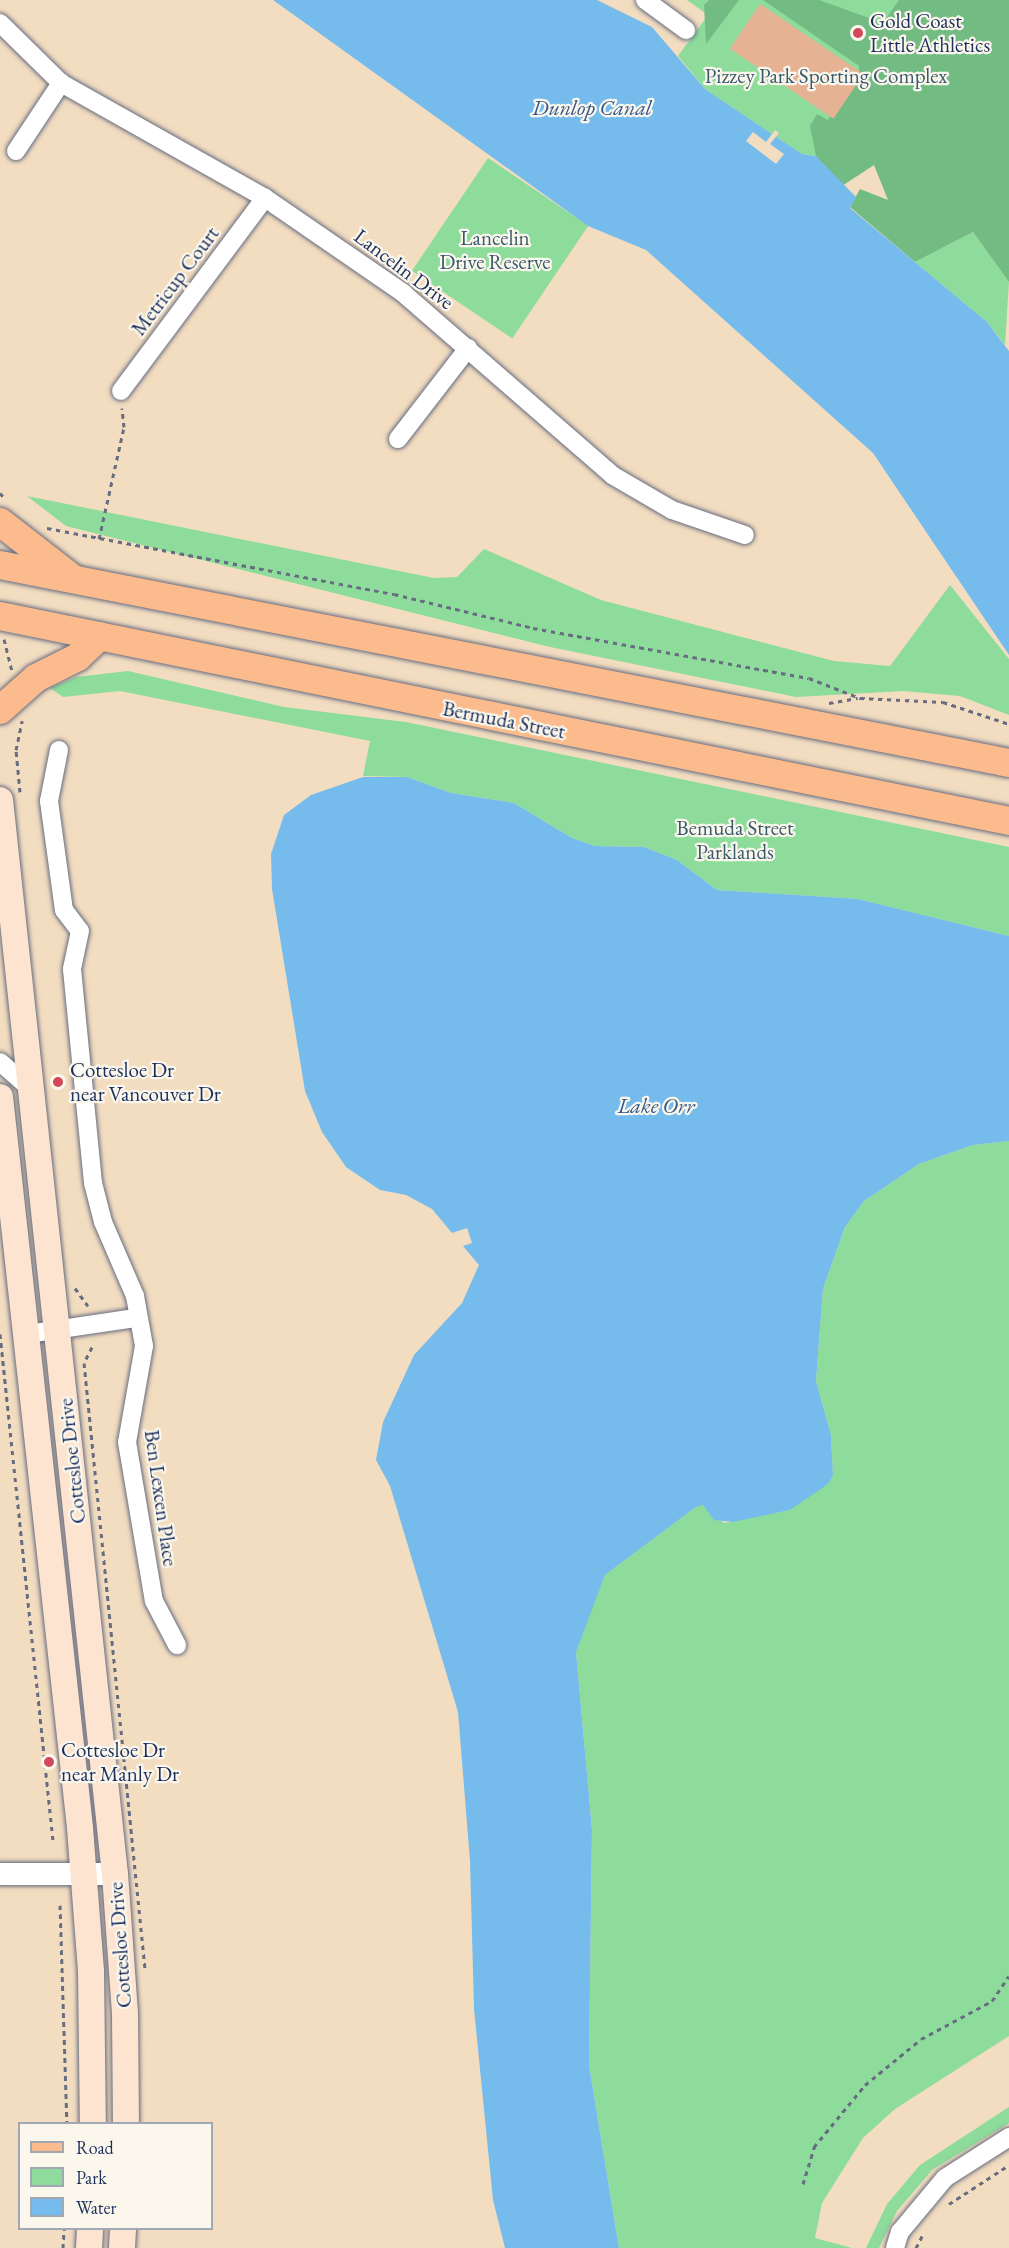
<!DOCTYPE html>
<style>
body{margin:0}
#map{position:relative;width:1009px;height:2248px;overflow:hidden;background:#f3ddc0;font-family:"EB Garamond",serif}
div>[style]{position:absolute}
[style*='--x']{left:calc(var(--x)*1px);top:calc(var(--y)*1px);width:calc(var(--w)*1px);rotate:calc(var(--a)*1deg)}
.green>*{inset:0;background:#8edc9b;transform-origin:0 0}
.forest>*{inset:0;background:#72bc83}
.water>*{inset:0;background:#75bced}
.pier>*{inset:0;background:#f3ddc0}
.building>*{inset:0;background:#e5b294;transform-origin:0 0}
.path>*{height:3px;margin-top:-1.5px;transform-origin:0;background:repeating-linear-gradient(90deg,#676c80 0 4.5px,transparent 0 9px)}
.roads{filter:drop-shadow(0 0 2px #676c80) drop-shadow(0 0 2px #676c80)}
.minor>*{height:18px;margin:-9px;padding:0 9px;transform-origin:9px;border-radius:9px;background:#fff}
.tertiary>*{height:22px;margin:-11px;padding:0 11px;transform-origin:11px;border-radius:11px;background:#fff}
.secondary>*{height:26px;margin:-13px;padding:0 13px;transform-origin:13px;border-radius:13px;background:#fde4d1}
.primary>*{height:28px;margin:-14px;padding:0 14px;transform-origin:14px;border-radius:14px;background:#fbbb8c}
.dots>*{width:16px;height:16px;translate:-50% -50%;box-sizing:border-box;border:3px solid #fbf7ec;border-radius:50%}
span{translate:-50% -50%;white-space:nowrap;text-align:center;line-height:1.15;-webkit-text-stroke:4.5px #fbf7ec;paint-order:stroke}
.poi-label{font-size:21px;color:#1b2f5e}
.left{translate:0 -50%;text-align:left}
.park-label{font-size:21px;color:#385a6d}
.street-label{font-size:21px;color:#1b2f5e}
.water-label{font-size:22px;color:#365989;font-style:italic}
.legend{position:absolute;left:18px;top:2122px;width:195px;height:108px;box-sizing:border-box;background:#fbf7ec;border:2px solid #a1a7b3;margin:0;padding:8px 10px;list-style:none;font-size:18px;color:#1b2f5e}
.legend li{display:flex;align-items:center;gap:12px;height:30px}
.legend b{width:30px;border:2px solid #a1a7b3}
</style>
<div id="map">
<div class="green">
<div style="clip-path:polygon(687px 0,976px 0,842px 186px,816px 156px,802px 154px,705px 89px,678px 56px,708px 15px)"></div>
<div style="left:488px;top:158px;width:121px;height:136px;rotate:34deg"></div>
<div style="clip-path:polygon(973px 232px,1009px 282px,1005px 345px,987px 322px,915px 262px)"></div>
<div style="clip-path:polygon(27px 496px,434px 578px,457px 577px,484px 549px,601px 600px,834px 661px,890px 666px,950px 585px,1009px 659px,1009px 715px,960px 696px,903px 691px,796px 697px,550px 647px,66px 526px)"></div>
<div style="clip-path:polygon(128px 671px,284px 707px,406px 722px,1009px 847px,1009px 936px,858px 899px,717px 890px,677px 860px,644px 847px,595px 846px,572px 838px,514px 803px,451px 793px,407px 777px,363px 776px,370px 741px,120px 691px,63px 697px,50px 688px,76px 677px)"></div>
<div style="clip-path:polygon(1009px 1141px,1009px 2036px,895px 2109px,863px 2138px,822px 2203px,815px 2238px,852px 2248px,619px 2248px,589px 2065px,592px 1829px,576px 1652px,597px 1588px,605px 1575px,696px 1507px,703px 1505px,724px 1523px,790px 1510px,833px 1475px,831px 1435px,816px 1381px,823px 1289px,845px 1227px,864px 1201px,919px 1164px,973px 1145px)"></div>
<div style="clip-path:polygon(1009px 2107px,1009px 2123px,932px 2170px,897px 2211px,879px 2248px,866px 2248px,887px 2204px,920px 2165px)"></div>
</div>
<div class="forest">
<div style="clip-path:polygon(709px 0,739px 0,706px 44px,704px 5px)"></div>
<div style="clip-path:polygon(763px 0,819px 0,883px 23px,899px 0,1009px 0,1009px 282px,973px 232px,915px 262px,850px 207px,860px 189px,888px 200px,874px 165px,842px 186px,816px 156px,810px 126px,817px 114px,828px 120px,859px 76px,859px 66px)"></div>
</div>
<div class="water">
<div style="clip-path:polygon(273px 0,597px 0,652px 27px,705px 89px,802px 154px,816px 156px,856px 197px,850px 208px,987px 322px,1009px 351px,1009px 655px,873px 453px,646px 250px,588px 226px)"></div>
<div style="clip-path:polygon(363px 777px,407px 777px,451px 793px,514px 803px,572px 838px,595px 846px,644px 847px,677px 860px,717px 890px,858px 899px,1009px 936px,1009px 1141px,973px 1145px,919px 1164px,864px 1201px,845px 1227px,823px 1289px,816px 1381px,831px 1435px,833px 1475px,828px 1484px,790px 1510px,733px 1522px,714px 1520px,703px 1505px,696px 1507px,605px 1575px,576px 1652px,592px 1829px,589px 2065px,619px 2248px,505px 2248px,493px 2200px,474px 2009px,470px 1861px,458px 1712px,390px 1486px,376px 1460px,383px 1422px,414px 1355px,462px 1303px,479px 1265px,463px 1246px,472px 1243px,467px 1228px,452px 1233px,432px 1209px,406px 1195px,380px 1190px,346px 1167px,322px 1132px,305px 1091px,272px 889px,271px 854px,284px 815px,311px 795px)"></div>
</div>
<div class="pier">
<div style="clip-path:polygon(775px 130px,779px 133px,770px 144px,784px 154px,776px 164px,746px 141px,753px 132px,766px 142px)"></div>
</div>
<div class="building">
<div style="left:760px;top:4px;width:125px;height:54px;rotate:34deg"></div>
</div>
<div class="path">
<div style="--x:0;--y:493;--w:9;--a:49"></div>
<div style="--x:47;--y:528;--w:353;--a:10.8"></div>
<div style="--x:394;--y:594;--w:143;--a:13.7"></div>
<div style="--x:533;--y:628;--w:280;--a:10.3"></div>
<div style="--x:809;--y:678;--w:55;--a:21.4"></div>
<div style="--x:860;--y:698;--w:83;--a:2.8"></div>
<div style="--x:943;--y:702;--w:70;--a:18.4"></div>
<div style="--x:99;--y:539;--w:115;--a:-77.4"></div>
<div style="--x:124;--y:427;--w:19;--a:-96"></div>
<div style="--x:4;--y:639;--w:32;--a:76"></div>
<div style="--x:829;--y:703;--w:29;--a:-10"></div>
<div style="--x:20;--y:792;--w:42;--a:-95.4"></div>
<div style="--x:16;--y:750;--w:30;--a:-78"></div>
<div style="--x:75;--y:1288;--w:22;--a:54"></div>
<div style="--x:0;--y:1334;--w:510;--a:84.03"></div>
<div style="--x:92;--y:1347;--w:18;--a:117"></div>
<div style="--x:84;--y:1363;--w:609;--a:84.25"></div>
<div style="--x:60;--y:1905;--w:219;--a:88.2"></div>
<div style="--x:803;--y:2184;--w:39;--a:-73"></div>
<div style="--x:814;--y:2147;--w:80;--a:-50.6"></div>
<div style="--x:865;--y:2085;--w:72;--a:-39.4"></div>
<div style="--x:921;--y:2039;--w:81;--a:-28.2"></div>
<div style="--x:992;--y:2001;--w:30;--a:-56"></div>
<div style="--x:949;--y:2204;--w:72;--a:-33"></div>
<div style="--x:63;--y:2248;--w:20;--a:-87"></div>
<div style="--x:916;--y:2248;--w:16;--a:-63"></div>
</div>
<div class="roads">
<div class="minor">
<div style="--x:645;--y:0;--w:51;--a:36.2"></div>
<div style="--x:0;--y:23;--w:86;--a:44.5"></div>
<div style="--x:61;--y:83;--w:234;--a:29.4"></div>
<div style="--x:265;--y:198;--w:168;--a:34.5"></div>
<div style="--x:403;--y:293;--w:277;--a:41"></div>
<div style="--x:612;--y:475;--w:69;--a:30.3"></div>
<div style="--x:672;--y:510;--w:77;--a:18.9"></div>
<div style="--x:16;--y:151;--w:82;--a:-56.5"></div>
<div style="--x:121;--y:391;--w:241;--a:-53.3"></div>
<div style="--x:398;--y:439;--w:115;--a:-52.4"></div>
<div style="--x:59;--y:750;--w:52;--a:101.1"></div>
<div style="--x:49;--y:801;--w:110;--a:82.2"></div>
<div style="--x:64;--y:910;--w:26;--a:53"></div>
<div style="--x:80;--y:931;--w:39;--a:102"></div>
<div style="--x:72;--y:969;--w:215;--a:84.4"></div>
<div style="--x:93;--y:1183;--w:40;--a:75.6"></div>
<div style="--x:103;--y:1222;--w:81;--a:66.6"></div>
<div style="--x:135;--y:1296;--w:51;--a:79.8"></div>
<div style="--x:144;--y:1346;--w:97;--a:100"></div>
<div style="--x:127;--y:1442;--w:161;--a:80.4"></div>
<div style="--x:154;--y:1601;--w:50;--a:62.4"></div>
<div style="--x:0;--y:1062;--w:41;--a:41.1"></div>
<div style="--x:27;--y:1334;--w:109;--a:-8.4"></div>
<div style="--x:895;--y:2248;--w:17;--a:-73"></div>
<div style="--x:900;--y:2232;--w:70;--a:-50.2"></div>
<div style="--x:945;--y:2178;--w:76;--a:-32.6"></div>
</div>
<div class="tertiary">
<div style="--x:0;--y:1874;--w:115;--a:0"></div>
</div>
<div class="secondary">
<div style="--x:0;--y:800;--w:1080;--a:83.89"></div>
<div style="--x:115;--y:1874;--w:139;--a:85.9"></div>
<div style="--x:125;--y:2013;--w:111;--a:89.5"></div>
<div style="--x:0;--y:1097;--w:735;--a:83.75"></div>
<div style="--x:80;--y:1828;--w:143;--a:85.6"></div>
<div style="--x:91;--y:1971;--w:153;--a:89.3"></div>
<div style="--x:89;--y:2248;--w:20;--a:-87"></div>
<div style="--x:122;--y:2248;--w:20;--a:-87"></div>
</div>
<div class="primary">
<div style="--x:0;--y:522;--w:90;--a:37.8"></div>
<div style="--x:0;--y:565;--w:1028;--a:11.1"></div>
<div style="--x:0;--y:616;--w:1030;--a:11.48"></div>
<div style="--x:0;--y:710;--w:48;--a:-41.6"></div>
<div style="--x:36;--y:678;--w:47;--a:-26.6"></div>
<div style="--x:78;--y:657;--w:30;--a:-44"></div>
</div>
</div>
<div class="dots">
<div style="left:858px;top:33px;background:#d1495b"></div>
<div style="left:58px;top:1082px;background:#d1495b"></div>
<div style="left:49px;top:1762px;background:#d1495b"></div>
</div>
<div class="poi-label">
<span class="left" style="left:870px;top:33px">Gold Coast<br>Little Athletics</span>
<span class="left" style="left:70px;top:1082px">Cottesloe Dr<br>near Vancouver Dr</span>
<span class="left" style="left:61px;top:1762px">Cottesloe Dr<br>near Manly Dr</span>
</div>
<div class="park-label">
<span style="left:826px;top:76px">Pizzey Park Sporting Complex</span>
<span style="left:495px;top:250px">Lancelin<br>Drive Reserve</span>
<span style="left:735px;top:840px">Bemuda Street<br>Parklands</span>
</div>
<div class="street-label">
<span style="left:404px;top:269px;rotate:37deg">Lancelin Drive</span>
<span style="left:175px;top:281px;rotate:-53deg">Metricup Court</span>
<span style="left:504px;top:720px;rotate:11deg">Bermuda Street</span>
<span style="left:72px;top:1461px;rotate:-96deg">Cottesloe Drive</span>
<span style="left:161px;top:1498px;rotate:82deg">Ben Lexcen Place</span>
<span style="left:120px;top:1945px;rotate:-94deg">Cottesloe Drive</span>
</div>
<div class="water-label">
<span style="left:592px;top:108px">Dunlop Canal</span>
<span style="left:656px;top:1106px">Lake Orr</span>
</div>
<ul class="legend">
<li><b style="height:8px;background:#fbbb8c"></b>Road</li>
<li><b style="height:16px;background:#8edc9b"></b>Park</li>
<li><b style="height:16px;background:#75bced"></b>Water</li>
</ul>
</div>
